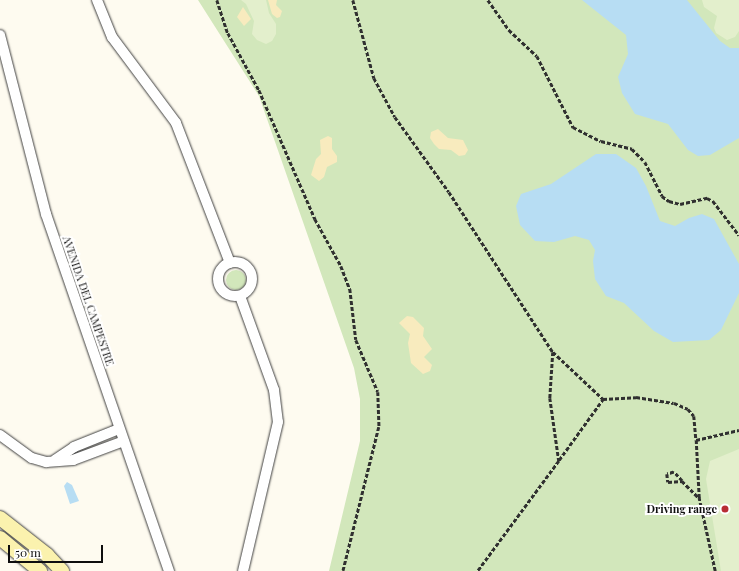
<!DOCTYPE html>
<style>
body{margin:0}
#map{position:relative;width:739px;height:571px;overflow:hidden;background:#fefbf0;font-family:"Playfair Display",serif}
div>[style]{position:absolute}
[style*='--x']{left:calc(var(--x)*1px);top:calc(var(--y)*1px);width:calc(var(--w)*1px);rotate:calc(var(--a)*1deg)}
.green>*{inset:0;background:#d2e7bb}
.round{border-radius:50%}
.sand>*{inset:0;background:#f8ebbe}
.pitch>*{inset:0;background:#e3efcc}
.water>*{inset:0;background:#b7ddf3}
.path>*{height:2.5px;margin-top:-1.25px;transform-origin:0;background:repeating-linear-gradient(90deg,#303030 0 4px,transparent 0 6px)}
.roads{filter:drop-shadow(0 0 1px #414141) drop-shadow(0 0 1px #414141)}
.street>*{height:10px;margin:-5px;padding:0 5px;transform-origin:5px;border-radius:5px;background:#fff}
.street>.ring{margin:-5px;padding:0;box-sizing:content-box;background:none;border:10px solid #fff;border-radius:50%}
.secondary>*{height:14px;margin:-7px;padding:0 7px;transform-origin:7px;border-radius:7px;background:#fbf2ae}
.dots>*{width:11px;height:11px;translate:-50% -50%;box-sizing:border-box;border:2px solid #fff;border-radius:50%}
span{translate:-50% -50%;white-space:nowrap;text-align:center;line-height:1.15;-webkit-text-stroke:4px #fff;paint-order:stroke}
.street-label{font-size:11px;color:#0e0e0e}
.poi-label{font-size:11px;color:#0e0e0e;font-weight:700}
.right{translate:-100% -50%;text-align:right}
.scale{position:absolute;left:8px;top:545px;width:95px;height:18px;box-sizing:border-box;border:2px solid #0e0e0e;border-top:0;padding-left:5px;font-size:12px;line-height:14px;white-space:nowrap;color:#0e0e0e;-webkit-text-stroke:3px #fff;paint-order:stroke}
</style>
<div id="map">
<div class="green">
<div style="clip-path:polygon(198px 0,739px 0,739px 571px,329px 571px,360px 441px,360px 399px,354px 368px,259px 96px)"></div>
<div class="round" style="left:226px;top:270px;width:20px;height:20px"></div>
</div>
<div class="sand">
<div style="clip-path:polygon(268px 0,277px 0,276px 5px,282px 11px,280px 17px,277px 18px,272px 14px)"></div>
<div style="clip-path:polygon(243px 7px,251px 19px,244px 26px,237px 17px)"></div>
<div style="clip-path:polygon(438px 129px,448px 138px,463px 140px,468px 150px,465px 155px,459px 156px,451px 150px,439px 149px,434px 144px,430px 138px,431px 132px)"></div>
<div style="clip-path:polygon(328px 136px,332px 138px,332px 149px,337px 156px,337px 162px,327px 167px,324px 177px,319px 181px,311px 175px,316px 159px,321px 154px,320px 140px)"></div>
<div style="clip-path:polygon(407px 316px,413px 317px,424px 328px,423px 336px,432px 349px,424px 357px,432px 365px,430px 371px,423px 374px,411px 363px,408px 343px,410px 334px,399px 323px)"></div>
</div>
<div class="pitch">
<div style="clip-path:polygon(241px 0,266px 0,269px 13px,276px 24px,276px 34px,272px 41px,266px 44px,257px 40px,252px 34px,254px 21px,246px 4px)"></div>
<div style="clip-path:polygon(739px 0,739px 31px,735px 37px,727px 40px,716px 33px,714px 28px,717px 16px,704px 7px,702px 0)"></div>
<div style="clip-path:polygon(739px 449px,739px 571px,721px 571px,706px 479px,710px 461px)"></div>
</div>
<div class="water">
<div style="clip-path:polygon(582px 0,687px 0,720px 41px,730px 48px,739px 48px,739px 138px,710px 155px,698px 156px,688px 150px,668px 124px,635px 114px,622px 93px,618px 77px,628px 54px,626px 35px)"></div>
<div style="clip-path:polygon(596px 154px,616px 154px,636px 168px,646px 186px,660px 221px,675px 226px,689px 218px,702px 214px,714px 219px,739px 264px,739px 293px,721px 330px,709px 340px,673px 342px,654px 331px,624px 303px,606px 296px,595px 279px,593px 261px,595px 250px,589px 240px,575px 236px,554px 242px,535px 241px,520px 225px,516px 206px,521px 194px,551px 184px)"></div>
<div style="clip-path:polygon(67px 482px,72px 485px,79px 501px,70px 504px,64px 486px)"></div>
</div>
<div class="path">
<div style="--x:217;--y:0;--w:35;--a:72"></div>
<div style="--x:228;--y:33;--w:65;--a:61.5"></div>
<div style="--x:259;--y:90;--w:141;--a:66.5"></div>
<div style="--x:315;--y:219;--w:54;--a:61"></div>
<div style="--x:341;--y:266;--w:25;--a:69"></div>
<div style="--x:350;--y:289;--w:51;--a:83.3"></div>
<div style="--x:356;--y:340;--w:56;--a:67.1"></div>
<div style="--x:378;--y:392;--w:35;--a:88"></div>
<div style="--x:379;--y:427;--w:148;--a:104"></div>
<div style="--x:353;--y:0;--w:81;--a:74.9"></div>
<div style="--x:374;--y:78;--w:44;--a:61.7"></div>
<div style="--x:395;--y:117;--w:92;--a:54.2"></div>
<div style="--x:449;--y:192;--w:191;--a:57"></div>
<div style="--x:553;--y:352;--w:46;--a:93.7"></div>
<div style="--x:550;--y:398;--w:64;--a:81.9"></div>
<div style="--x:559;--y:461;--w:137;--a:126.4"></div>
<div style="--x:488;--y:0;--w:37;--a:55"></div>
<div style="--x:509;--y:30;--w:38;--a:43"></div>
<div style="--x:537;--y:56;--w:80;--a:63.1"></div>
<div style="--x:573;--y:127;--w:31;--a:27"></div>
<div style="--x:601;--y:141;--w:32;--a:14"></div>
<div style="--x:632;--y:149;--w:18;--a:45"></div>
<div style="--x:645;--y:162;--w:38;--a:63"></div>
<div style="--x:662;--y:196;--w:9;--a:36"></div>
<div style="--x:669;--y:201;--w:11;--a:15"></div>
<div style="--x:680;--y:204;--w:28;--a:-13"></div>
<div style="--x:707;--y:198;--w:7;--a:27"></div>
<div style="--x:713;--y:201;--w:43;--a:52.6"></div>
<div style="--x:553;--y:352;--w:69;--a:43.2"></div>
<div style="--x:559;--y:460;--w:75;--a:-54.2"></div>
<div style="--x:603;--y:399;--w:33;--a:-3"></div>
<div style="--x:636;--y:397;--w:38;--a:9"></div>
<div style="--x:674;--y:403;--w:15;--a:23"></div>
<div style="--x:688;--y:409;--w:9;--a:49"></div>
<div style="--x:694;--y:416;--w:24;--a:85"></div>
<div style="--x:682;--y:481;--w:12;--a:-132"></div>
<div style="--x:674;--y:472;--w:7;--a:164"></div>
<div style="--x:667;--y:474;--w:8;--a:83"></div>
<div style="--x:668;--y:482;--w:14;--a:-4"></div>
<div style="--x:682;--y:481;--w:24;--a:45"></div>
<div style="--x:715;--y:571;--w:75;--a:-102.4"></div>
<div style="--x:699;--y:498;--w:58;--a:-93"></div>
<div style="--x:696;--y:440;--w:44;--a:-13.1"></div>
</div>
<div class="roads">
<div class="street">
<div style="--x:97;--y:0;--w:40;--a:68"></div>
<div style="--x:112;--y:37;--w:107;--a:53.3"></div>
<div style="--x:176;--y:123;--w:150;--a:68.9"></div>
<div style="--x:0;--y:35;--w:185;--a:75.6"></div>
<div style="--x:46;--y:214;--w:378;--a:71"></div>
<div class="ring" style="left:218px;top:262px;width:24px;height:24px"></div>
<div style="--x:240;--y:296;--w:100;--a:70.1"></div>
<div style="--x:274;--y:390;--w:32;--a:83"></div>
<div style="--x:278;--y:422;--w:153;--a:103.2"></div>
<div style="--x:0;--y:435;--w:39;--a:36"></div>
<div style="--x:32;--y:458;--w:15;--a:16"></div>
<div style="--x:46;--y:462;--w:27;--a:-4"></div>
<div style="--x:73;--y:460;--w:54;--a:-20.4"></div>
<div style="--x:55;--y:460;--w:23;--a:-34"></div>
<div style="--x:74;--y:447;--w:48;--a:-21.8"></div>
</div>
<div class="secondary">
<div style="--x:0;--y:518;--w:60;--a:38.2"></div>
<div style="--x:47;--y:555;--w:22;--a:47"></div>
<div style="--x:0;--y:538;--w:52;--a:39.5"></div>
</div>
</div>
<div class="dots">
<div style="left:725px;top:509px;background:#b82c34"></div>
</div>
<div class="street-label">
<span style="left:88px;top:301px;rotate:71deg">AVENIDA DEL CAMPESTRE</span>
</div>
<div class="poi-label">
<span class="right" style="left:717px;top:509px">Driving range</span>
</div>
<div class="scale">50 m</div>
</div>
